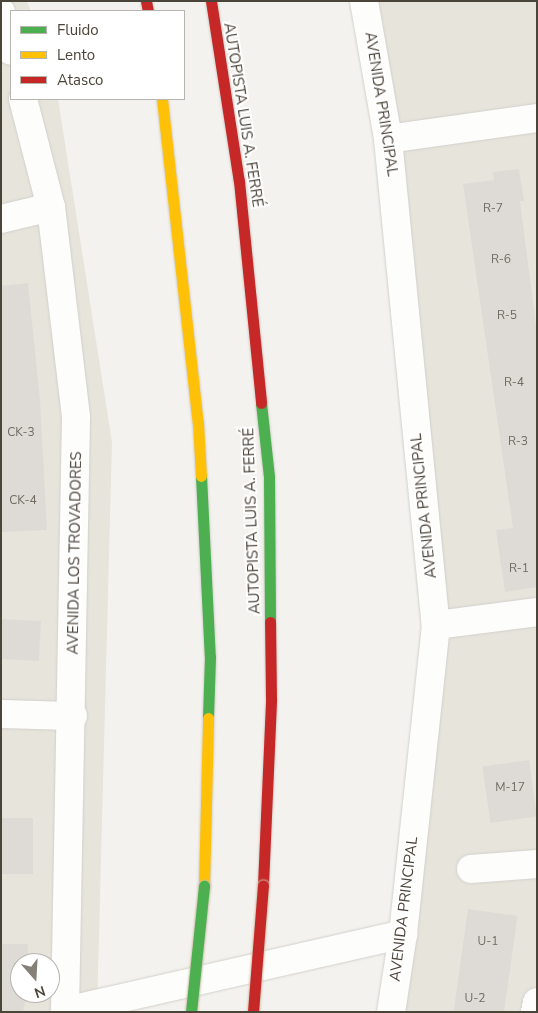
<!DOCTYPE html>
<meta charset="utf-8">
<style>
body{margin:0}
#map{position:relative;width:538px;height:1013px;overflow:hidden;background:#f4f2ee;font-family:"Nunito Sans",sans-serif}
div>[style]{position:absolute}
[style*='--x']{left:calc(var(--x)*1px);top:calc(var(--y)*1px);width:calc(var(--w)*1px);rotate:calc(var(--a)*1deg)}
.residential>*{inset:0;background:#e7e4dc}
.building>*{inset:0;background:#dedbd6;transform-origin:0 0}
.roads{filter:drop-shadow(0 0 1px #d2d0cb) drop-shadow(0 0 1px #d2d0cb)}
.street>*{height:28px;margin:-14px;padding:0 14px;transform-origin:14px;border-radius:14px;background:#fdfdfc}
.fast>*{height:11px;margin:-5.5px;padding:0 5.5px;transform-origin:5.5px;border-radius:5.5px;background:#4caf50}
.slow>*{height:11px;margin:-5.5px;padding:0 5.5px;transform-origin:5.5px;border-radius:5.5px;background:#ffc107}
.jam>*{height:11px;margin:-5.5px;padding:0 5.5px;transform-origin:5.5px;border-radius:5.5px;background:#c62828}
.bridges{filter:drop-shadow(0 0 1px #ccbfa9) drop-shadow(0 0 1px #ccbfa9)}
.fast-bridge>*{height:11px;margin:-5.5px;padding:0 5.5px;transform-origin:5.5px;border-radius:5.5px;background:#4caf50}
.jam-bridge>*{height:11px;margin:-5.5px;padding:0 5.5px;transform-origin:5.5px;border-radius:5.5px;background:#c62828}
span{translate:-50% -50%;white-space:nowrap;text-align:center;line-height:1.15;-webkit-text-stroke:4px #fff;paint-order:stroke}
.number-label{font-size:12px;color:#706a61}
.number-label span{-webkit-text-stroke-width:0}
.street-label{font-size:15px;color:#4b4439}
.frame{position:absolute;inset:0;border:2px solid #4b4439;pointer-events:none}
.legend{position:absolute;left:10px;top:10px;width:175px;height:90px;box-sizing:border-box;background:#fff;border:1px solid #b7b4b0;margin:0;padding:6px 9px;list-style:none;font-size:15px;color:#4b4439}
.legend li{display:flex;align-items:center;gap:10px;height:25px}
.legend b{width:25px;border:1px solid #b7b4b0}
.north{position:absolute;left:10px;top:953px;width:50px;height:50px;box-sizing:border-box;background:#fff;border:1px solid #b7b4b0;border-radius:50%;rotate:161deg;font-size:14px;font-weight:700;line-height:20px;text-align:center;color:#4b4439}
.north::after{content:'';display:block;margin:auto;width:18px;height:22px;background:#868178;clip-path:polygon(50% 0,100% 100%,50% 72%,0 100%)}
</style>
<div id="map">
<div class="residential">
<div style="clip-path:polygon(evenodd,1px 1px,27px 1px,31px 11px,11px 11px,11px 99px,58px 99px,112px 442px,97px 1012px,1px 1012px,1px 1px,20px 963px,50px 963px,50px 993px,20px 993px,20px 963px)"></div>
<div style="clip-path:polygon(367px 1px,537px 1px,537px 1012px,383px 1012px,439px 628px)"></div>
</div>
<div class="building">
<div style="clip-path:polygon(519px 169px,524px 201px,520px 201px,537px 334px,537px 587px,505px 592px,496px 530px,513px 528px,463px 184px,494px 180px,493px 172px)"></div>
<div style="clip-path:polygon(28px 283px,40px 400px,47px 530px,1px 532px,1px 286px)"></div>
<div style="left:1px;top:619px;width:40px;height:40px;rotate:3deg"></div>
<div style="left:529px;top:760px;width:57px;height:47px;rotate:82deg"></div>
<div style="left:1px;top:818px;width:32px;height:56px"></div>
<div style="left:468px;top:909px;width:50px;height:104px;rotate:8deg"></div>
<div style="clip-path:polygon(1px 944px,28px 944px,27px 963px,20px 963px,20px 993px,27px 993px,23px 1012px,1px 1012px)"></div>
</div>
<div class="roads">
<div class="street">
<div style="--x:364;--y:1;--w:140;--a:80.1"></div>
<div style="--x:388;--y:139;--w:488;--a:84.4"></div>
<div style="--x:436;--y:625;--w:311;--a:96.1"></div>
<div style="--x:403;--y:934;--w:79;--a:98.7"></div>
<div style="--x:1;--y:12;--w:40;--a:75.6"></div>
<div style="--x:23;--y:99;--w:112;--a:75.5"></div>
<div style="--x:51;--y:207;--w:212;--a:83.2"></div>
<div style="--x:76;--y:418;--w:594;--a:91.06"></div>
<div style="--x:388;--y:139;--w:150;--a:-8"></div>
<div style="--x:1;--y:219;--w:51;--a:-13.5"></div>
<div style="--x:436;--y:625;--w:102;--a:-7.3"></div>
<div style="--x:1;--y:714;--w:72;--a:1.6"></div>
<div style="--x:471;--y:869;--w:66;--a:-4.3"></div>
<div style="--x:65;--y:1011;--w:347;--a:-12.8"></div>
<div style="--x:535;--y:1012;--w:10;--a:-79"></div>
</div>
<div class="fast">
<div style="--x:261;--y:403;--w:74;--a:83.8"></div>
<div style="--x:269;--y:477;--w:145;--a:89.6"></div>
<div style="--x:201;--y:476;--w:181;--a:87.2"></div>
<div style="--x:210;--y:657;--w:61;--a:91.9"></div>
</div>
<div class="slow">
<div style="--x:162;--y:99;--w:326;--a:83.7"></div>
<div style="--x:198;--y:423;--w:53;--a:86.8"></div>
<div style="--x:204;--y:886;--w:168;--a:-88.6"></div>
</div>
<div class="jam">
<div style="--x:146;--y:1;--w:10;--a:79"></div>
<div style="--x:211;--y:1;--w:182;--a:81.2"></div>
<div style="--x:239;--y:181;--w:223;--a:84.3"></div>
<div style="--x:263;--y:885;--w:186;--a:-87.5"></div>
<div style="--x:271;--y:699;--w:77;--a:-90.7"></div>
</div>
</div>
<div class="bridges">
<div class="fast-bridge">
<div style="--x:191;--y:1012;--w:127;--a:-84.1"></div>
</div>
<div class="jam-bridge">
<div style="--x:253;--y:1012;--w:127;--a:-85.5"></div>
</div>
</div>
<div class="number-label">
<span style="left:493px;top:209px">R-7</span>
<span style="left:501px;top:260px">R-6</span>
<span style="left:507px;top:316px">R-5</span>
<span style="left:514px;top:383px">R-4</span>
<span style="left:21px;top:433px">CK-3</span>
<span style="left:518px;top:442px">R-3</span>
<span style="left:23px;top:501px">CK-4</span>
<span style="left:519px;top:569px">R-1</span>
<span style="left:510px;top:788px">M-17</span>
<span style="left:488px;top:942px">U-1</span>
<span style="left:475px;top:999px">U-2</span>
</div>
<div class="street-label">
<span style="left:381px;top:104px;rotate:81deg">AVENIDA PRINCIPAL</span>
<span style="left:243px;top:115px;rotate:81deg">AUTOPISTA LUIS A. FERRÉ</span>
<span style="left:424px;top:506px;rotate:-96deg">AVENIDA PRINCIPAL</span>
<span style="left:252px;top:521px;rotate:-92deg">AUTOPISTA LUIS A. FERRÉ</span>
<span style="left:75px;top:553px;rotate:-89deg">AVENIDA LOS TROVADORES</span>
<span style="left:404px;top:909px;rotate:-83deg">AVENIDA PRINCIPAL</span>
</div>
<div class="frame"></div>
<ul class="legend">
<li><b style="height:6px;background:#4caf50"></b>Fluido</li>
<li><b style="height:6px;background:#ffc107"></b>Lento</li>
<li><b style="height:6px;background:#c62828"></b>Atasco</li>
</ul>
<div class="north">N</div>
</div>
